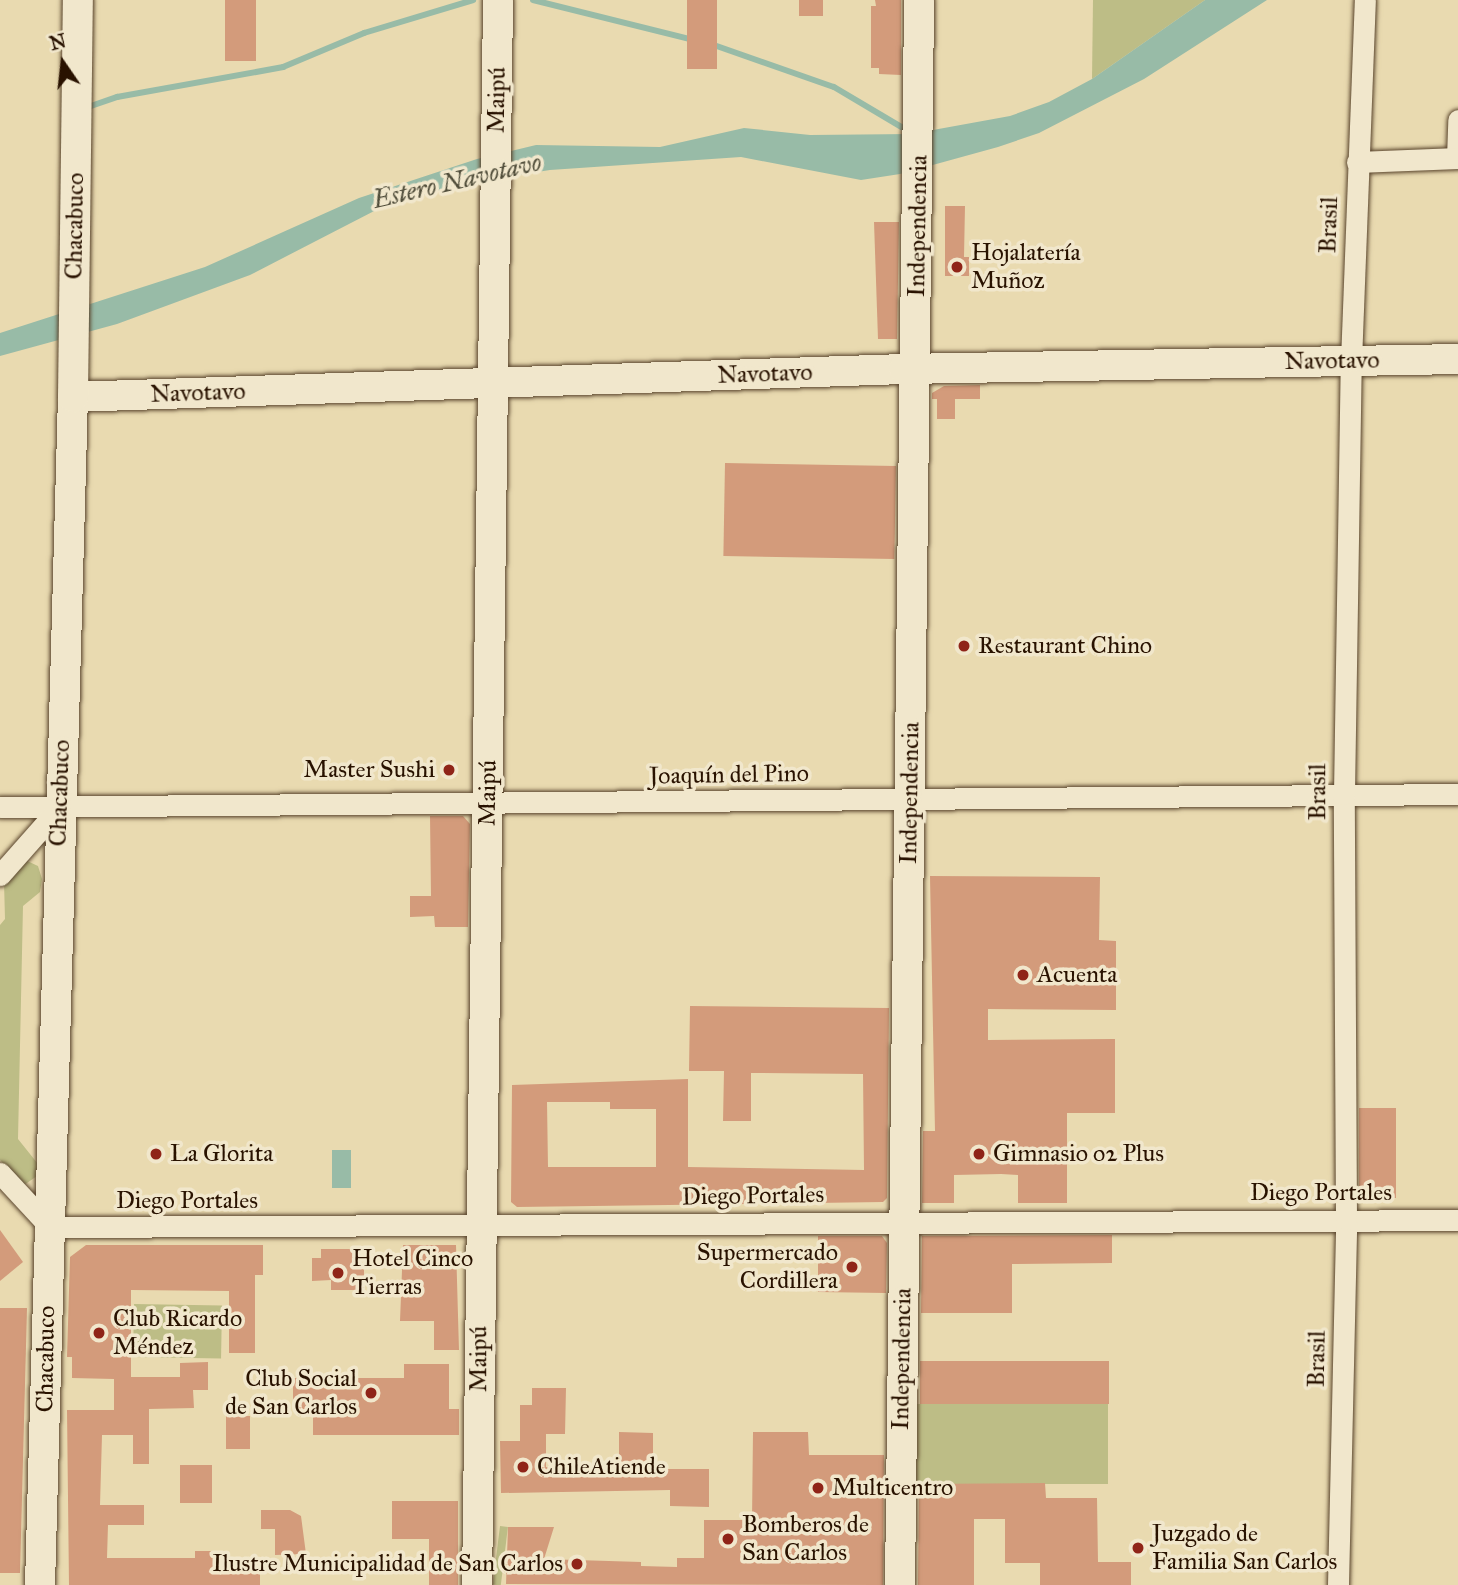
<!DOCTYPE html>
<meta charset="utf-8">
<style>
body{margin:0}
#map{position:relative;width:1458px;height:1585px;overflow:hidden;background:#e9dab0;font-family:"IM FELL Great Primer",serif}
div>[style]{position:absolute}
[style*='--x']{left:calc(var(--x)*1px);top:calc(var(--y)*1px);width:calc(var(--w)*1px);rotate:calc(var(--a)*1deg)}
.green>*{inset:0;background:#bdbd86;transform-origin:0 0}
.water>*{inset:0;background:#98bba7;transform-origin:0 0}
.stream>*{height:6px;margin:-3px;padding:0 3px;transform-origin:3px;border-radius:3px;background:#98bba7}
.building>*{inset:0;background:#d39b7b;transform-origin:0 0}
.roads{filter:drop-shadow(0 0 2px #59442c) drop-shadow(0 0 2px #59442c)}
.street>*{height:21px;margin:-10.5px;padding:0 10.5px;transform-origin:10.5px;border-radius:10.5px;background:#f1e7cc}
.secondary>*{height:30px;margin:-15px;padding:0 15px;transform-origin:15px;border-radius:15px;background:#f1e7cc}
.dots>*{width:19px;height:19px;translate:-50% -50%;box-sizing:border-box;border:4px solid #f1e7cc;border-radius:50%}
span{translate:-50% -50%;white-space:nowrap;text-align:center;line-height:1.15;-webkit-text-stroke:7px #f1e7cc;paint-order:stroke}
.street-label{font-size:24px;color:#291200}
.poi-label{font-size:24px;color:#291200}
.left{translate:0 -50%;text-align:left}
.right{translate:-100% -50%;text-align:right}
.water-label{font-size:26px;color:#504d3a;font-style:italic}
.north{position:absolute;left:28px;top:28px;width:70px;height:70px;-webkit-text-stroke:5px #f1e7cc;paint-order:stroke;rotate:346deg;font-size:19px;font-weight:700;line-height:28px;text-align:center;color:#291200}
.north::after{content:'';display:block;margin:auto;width:24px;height:32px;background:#291200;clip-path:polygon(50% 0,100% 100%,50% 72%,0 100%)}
</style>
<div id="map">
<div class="green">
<div style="clip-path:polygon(1093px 0,1205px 0,1092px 79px)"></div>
<div style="clip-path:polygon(25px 860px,38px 866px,42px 879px,40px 892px,23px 906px,18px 1139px,38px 1164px,40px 1174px,24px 1185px,0 1160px,0 925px,5px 919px,4px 882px)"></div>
<div style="left:134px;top:1304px;width:88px;height:53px;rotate:1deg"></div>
<div style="left:916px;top:1404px;width:192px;height:80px"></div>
<div style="left:500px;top:1526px;width:8px;height:59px;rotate:7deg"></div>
</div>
<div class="water">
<div style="clip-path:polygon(1205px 0,1267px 0,1144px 79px,1039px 133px,998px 147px,900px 174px,861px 180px,741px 157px,550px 170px,466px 183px,380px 208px,250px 275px,117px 324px,0 356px,0 333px,205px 267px,359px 198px,477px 159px,536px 145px,660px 147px,744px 128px,810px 135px,911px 134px,1010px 116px,1049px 102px,1092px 79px)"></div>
<div style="left:332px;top:1150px;width:19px;height:38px"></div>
</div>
<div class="stream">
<div style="--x:533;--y:0;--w:166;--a:14"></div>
<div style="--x:711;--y:44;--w:130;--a:19.3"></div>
<div style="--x:834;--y:87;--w:86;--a:30.7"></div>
<div style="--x:88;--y:107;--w:31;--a:-19"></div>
<div style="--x:117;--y:97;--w:169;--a:-10.2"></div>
<div style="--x:283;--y:67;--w:88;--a:-22.8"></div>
<div style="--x:364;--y:33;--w:114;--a:-16.8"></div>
</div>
<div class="building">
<div style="left:225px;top:0;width:31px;height:61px"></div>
<div style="left:687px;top:0;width:30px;height:69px"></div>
<div style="left:799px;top:0;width:24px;height:16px"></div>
<div style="clip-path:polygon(875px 0,901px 0,901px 75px,879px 74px,879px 68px,871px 68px,871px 6px,876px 6px)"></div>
<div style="clip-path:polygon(945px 206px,965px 206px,964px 257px,969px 257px,969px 276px,945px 276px)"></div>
<div style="clip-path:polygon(874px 222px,899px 222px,897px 339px,878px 339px)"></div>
<div style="clip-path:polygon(980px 385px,980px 399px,955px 399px,955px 419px,937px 419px,937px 399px,932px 399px,932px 393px,944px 386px)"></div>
<div style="left:725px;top:463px;width:171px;height:93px;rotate:1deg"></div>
<div style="clip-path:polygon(430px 816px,463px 816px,470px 824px,468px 927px,435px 927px,434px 916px,410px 917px,410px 896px,431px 896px)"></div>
<div style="clip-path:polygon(930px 876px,1100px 877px,1099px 940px,1116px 941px,1116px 1010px,988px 1009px,988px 1040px,1115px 1039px,1115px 1113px,1067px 1113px,1067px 1203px,1018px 1203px,1018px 1175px,1001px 1174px,954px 1175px,954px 1203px,922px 1203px,923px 1131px,935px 1131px)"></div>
<div style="clip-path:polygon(evenodd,690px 1006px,889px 1008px,887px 1198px,883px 1202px,517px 1207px,511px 1202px,512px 1085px,688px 1079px,688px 1167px,864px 1170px,863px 1074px,751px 1073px,751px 1121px,723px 1121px,724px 1071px,689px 1071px,690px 1006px,547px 1102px,610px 1102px,610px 1109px,656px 1109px,656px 1167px,548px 1167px,547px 1102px)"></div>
<div style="left:1359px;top:1108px;width:37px;height:90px"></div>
<div style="clip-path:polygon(0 1230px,23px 1262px,0 1281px)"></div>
<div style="clip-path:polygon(1112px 1235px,1112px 1263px,1012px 1264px,1012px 1313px,921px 1313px,922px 1236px)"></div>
<div style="clip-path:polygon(818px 1236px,882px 1236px,887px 1243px,886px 1293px,818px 1292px)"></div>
<div style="clip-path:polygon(263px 1245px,263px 1275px,255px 1275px,255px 1353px,229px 1353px,229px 1291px,131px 1290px,131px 1377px,180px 1377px,180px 1363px,208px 1362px,208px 1390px,193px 1390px,194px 1408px,149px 1409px,149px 1464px,133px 1464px,133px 1435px,102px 1435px,100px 1505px,144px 1505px,144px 1525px,108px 1525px,107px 1558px,195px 1558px,195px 1551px,217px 1551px,217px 1563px,260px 1564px,260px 1585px,69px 1585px,67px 1410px,114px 1410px,114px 1379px,72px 1378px,72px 1357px,67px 1357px,70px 1257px,86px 1245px)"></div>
<div style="clip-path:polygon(403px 1245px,456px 1245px,459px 1350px,434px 1350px,434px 1321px,400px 1321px)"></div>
<div style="clip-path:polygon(321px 1249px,356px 1249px,356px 1266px,364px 1266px,364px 1290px,331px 1290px,331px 1280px,312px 1281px,312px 1258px,321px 1258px)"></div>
<div style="clip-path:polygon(0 1308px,27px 1308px,20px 1573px,0 1573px)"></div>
<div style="left:920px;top:1361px;width:189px;height:43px"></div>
<div style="clip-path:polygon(404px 1364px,449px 1364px,449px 1409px,459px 1409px,459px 1435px,313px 1435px,313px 1410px,293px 1409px,293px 1378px,404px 1378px)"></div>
<div style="clip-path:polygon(532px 1388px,566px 1388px,565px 1434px,546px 1434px,546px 1467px,619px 1466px,619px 1432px,653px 1433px,653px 1469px,709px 1469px,709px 1507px,670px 1506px,670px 1490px,501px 1493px,500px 1441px,520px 1441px,520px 1405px,532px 1405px)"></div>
<div style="left:226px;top:1416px;width:24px;height:33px"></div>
<div style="clip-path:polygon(753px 1432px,808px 1432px,809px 1455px,884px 1455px,883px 1585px,506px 1584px,508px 1527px,554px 1527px,544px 1559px,641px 1562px,641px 1566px,677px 1567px,677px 1558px,704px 1558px,704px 1520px,752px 1520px)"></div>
<div style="left:180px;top:1465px;width:32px;height:38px"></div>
<div style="clip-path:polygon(1045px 1483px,1046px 1498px,1097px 1498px,1098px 1562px,1131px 1562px,1131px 1585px,1040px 1585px,1040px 1563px,1005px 1563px,1005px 1519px,974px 1519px,974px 1585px,918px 1585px,919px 1484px)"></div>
<div style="clip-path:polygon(392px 1501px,458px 1501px,458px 1585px,429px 1585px,429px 1539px,392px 1539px)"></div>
<div style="clip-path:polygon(261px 1510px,290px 1510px,301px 1516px,306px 1554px,275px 1555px,275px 1529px,261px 1529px)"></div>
</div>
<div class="roads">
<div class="street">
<div style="--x:1457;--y:158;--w:38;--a:-88"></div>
<div style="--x:1357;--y:162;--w:101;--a:-2.3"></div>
<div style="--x:0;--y:807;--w:1458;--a:-0.51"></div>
<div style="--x:0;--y:875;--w:91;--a:-48.6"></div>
<div style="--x:0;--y:1173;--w:74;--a:47.2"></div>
<div style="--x:50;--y:1227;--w:1408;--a:-0.28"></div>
<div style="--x:1338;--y:1585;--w:366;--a:-88.7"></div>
<div style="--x:1346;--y:1219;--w:425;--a:-90.3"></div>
<div style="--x:1344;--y:794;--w:433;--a:-89.1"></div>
<div style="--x:1351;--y:361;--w:361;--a:-87.8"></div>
</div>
<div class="secondary">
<div style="--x:73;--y:397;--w:831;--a:-1.93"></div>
<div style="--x:904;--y:369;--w:554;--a:-1.03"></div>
<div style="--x:40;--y:1585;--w:1188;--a:-88.41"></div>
<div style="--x:73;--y:397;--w:397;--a:-89.3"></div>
<div style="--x:477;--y:1585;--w:1585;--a:-89.24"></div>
<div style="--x:900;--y:1585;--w:1585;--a:-89.31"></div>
</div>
</div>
<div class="dots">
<div style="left:957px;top:267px;background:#8f2418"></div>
<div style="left:964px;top:646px;background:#8f2418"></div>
<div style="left:449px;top:770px;background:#8f2418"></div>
<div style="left:1023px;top:975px;background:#8f2418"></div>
<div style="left:156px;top:1154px;background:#8f2418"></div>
<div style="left:979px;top:1154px;background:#8f2418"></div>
<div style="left:852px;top:1267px;background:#8f2418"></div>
<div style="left:338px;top:1273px;background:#8f2418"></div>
<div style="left:99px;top:1333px;background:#8f2418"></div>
<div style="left:371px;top:1393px;background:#8f2418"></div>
<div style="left:523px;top:1467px;background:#8f2418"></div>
<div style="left:818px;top:1488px;background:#8f2418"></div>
<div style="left:728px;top:1539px;background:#8f2418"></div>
<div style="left:1138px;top:1548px;background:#8f2418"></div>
<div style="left:577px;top:1564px;background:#8f2418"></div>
</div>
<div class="street-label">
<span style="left:497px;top:100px;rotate:-89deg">Maipú</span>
<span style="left:1329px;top:225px;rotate:-88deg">Brasil</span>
<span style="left:75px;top:226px;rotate:-89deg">Chacabuco</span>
<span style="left:918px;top:226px;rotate:-89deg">Independencia</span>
<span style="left:1332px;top:361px;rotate:-1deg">Navotavo</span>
<span style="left:765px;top:374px;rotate:-2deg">Navotavo</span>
<span style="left:198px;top:393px;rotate:-2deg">Navotavo</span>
<span style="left:729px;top:775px;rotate:-1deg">Joaquín del Pino</span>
<span style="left:1318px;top:792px;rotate:-90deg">Brasil</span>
<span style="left:60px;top:793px;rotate:-88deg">Chacabuco</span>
<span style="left:488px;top:793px;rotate:-89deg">Maipú</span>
<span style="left:910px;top:793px;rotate:-89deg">Independencia</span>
<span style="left:1321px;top:1193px">Diego Portales</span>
<span style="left:753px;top:1196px;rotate:-1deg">Diego Portales</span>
<span style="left:187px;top:1201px">Diego Portales</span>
<span style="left:46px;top:1359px;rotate:-89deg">Chacabuco</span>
<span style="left:479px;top:1359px;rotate:-90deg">Maipú</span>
<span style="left:902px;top:1359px;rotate:-89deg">Independencia</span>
<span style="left:1317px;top:1359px;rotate:-89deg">Brasil</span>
</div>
<div class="poi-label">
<span class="left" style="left:971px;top:267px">Hojalatería<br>Muñoz</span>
<span class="left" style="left:978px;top:646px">Restaurant Chino</span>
<span class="right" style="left:435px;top:770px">Master Sushi</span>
<span class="left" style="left:1037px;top:975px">Acuenta</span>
<span class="left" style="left:170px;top:1154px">La Glorita</span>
<span class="left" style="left:993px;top:1154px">Gimnasio o2 Plus</span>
<span class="right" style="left:838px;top:1267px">Supermercado<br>Cordillera</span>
<span class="left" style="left:352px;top:1273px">Hotel Cinco<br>Tierras</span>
<span class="left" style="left:113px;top:1333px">Club Ricardo<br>Méndez</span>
<span class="right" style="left:357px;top:1393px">Club Social<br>de San Carlos</span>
<span class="left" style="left:537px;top:1467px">ChileAtiende</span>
<span class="left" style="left:832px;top:1488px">Multicentro</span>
<span class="left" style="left:742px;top:1539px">Bomberos de<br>San Carlos</span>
<span class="left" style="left:1152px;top:1548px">Juzgado de<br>Familia San Carlos</span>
<span class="right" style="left:563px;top:1564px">Ilustre Municipalidad de San Carlos</span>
</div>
<div class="water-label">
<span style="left:457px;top:181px;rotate:-13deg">Estero Navotavo</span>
</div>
<div class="north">N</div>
</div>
